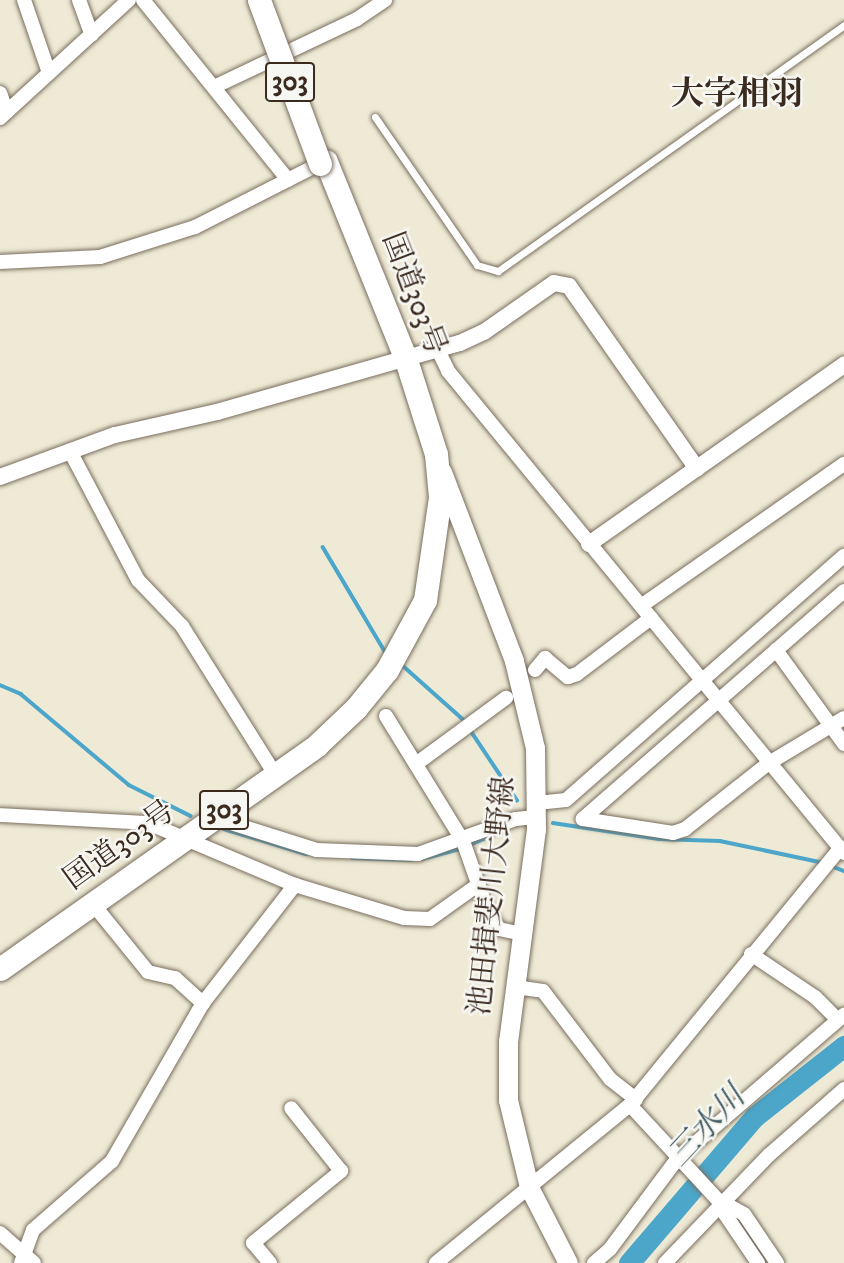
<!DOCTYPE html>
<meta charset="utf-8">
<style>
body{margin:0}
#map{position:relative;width:844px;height:1263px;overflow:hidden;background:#eeead5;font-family:"IM FELL DW Pica","Noto Serif JP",serif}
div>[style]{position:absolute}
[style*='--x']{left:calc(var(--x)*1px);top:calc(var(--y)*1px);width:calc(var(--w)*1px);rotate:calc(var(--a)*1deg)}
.stream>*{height:3.5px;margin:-1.75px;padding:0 1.75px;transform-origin:1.75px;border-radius:1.75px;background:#4ba6c9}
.river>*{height:21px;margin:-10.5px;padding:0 10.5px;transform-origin:10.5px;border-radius:10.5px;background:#4ba6c9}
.roads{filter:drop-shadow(0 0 2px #7a6d5e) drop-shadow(0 0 2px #7a6d5e)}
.service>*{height:7px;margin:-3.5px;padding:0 3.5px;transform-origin:3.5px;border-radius:3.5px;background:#fff}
.minor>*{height:14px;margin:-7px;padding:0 7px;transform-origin:7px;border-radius:7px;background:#fff}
.tertiary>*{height:16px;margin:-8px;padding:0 8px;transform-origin:8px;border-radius:8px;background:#fff}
.secondary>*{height:19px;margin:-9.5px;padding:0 9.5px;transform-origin:9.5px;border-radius:9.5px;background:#fff}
.trunk>*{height:23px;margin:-11.5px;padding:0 11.5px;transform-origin:11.5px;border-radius:11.5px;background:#fff}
.bridges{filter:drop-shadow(0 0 2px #7a6d5e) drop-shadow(0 0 2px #7a6d5e)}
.trunk-bridge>*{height:23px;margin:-11.5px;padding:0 11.5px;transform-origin:11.5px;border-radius:11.5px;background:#fff}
span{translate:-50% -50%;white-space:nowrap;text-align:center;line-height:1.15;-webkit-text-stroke:5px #f6f6f2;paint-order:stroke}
.shield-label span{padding:2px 5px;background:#f6f6f2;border:2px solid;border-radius:5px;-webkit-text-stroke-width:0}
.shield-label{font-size:28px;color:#3b2a1e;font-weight:700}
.street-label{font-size:30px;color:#3b2a1e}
.water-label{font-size:32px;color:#415c62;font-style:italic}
.quarter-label{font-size:33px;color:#3b2a1e;font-weight:700}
</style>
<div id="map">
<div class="stream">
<div style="--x:323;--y:547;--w:123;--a:59.3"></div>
<div style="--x:400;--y:663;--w:87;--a:41.7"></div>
<div style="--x:0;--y:685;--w:23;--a:23"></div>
<div style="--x:21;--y:694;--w:141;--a:40.1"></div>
<div style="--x:129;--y:785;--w:69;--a:26.6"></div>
<div style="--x:469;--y:728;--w:87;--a:56.3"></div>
<div style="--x:553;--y:823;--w:107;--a:8.6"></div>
<div style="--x:659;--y:839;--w:61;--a:1.9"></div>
<div style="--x:720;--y:841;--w:106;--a:11.9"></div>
<div style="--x:224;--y:829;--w:86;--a:17"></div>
<div style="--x:468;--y:846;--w:32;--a:-24"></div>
<div style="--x:352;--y:858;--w:59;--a:1.9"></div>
<div style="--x:422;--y:859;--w:40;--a:-14.4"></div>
<div style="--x:831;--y:866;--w:14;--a:21"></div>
</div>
<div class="river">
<div style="--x:629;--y:1263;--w:192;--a:-49.4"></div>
<div style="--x:754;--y:1117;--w:115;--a:-38.3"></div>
</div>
<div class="roads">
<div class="service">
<div style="--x:375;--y:117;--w:180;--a:55.4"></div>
<div style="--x:477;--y:265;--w:22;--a:16"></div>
<div style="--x:498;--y:271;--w:425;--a:-35.4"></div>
</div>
<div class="minor">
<div style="--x:24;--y:0;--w:77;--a:71.1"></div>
<div style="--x:79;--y:0;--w:37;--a:70"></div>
<div style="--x:143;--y:0;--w:231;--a:51.1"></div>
<div style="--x:216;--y:86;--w:156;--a:-25.4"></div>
<div style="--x:357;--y:19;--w:34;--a:-34"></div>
<div style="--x:0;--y:93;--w:20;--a:70"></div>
<div style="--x:0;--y:118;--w:175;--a:-42.5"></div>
<div style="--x:0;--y:262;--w:100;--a:-2.9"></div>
<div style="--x:100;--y:257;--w:100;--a:-17.5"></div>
<div style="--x:195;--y:227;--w:146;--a:-26.9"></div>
<div style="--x:437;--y:348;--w:25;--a:64"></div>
<div style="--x:448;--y:371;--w:624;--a:50.59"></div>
<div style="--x:70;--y:451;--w:146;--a:62.2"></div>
<div style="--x:138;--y:580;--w:64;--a:46.3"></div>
<div style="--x:182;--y:626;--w:175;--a:57.9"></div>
<div style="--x:844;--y:591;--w:347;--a:138.9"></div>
<div style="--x:583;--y:819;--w:91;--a:8.8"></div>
<div style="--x:673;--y:833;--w:13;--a:-18"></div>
<div style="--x:685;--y:829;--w:107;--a:-38.2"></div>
<div style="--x:769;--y:763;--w:87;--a:-31"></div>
<div style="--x:641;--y:606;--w:248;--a:-35"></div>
<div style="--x:776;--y:650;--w:116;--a:54.1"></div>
<div style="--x:535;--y:670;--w:16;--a:-50"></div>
<div style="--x:545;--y:658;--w:30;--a:40"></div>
<div style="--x:568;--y:677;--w:9;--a:-18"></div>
<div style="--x:577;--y:674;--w:93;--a:-37.1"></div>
<div style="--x:386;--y:716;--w:147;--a:58.4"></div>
<div style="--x:463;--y:841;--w:72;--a:70.6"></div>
<div style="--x:487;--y:909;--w:23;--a:59"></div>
<div style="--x:499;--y:929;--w:24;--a:12"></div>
<div style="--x:416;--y:764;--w:112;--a:-36.3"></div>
<div style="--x:537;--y:803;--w:29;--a:-6"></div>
<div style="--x:566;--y:800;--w:370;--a:-41.3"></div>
<div style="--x:218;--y:814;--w:13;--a:39"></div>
<div style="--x:228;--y:822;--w:93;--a:17.5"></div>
<div style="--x:317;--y:850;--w:101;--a:2.3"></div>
<div style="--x:418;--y:854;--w:104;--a:-19.7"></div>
<div style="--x:516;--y:819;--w:20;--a:-6"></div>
<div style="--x:0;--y:815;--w:148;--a:3.1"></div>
<div style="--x:148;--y:823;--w:160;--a:22.9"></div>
<div style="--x:295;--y:885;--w:114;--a:16.8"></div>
<div style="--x:404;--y:918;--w:26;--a:2"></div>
<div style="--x:430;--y:919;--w:60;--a:-35.5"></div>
<div style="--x:93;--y:904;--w:87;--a:51"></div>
<div style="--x:148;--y:972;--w:28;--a:13"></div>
<div style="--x:175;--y:978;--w:38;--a:42"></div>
<div style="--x:751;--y:954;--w:77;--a:33.9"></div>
<div style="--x:815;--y:997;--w:31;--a:45"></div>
<div style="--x:515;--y:987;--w:28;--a:8"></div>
<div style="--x:543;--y:991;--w:111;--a:52.7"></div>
<div style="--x:610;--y:1079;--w:33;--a:38"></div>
<div style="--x:630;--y:1105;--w:128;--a:47.2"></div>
<div style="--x:717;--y:1199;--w:31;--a:29"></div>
<div style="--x:744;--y:1214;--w:59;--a:56"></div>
<div style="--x:725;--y:1203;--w:11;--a:90"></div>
<div style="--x:725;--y:1214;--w:59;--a:56"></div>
<div style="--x:0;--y:1233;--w:45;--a:41.4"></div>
<div style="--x:21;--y:1263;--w:35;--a:-70"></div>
<div style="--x:33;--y:1230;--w:105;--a:-41.1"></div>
<div style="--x:112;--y:1161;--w:182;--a:-60.1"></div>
<div style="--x:203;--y:1003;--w:150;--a:-52.1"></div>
<div style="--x:270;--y:1263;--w:26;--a:-130"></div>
<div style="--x:253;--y:1243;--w:114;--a:-39.3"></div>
<div style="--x:341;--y:1171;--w:80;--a:-128.4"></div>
<div style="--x:436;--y:1263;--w:250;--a:-39.2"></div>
<div style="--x:630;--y:1105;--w:330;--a:-50.7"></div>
<div style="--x:594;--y:1263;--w:21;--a:-41"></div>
<div style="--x:610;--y:1249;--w:112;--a:-53.3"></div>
<div style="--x:677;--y:1159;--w:221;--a:-40.8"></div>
<div style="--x:665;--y:1263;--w:150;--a:-46.1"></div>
<div style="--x:769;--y:1155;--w:100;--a:-41.3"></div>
</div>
<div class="tertiary">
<div style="--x:0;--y:477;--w:122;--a:-20.1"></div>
<div style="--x:115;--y:435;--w:105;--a:-12.7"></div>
<div style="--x:217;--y:412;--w:253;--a:-15.9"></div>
<div style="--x:460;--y:343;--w:26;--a:-25"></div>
<div style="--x:484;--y:332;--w:85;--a:-35"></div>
<div style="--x:554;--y:283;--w:15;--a:11"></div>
<div style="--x:569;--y:286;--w:223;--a:55"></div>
<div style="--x:589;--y:544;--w:312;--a:-35.1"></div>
</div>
<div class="secondary">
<div style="--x:442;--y:472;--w:202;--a:69.1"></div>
<div style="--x:514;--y:661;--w:89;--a:76.4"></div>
<div style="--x:535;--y:748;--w:81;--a:89.3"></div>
<div style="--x:536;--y:829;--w:214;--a:97.5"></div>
<div style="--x:508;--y:1041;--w:59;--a:90"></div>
<div style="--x:508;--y:1100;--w:89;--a:76.4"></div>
<div style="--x:529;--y:1187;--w:85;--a:62.8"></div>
</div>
<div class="trunk">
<div style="--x:0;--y:969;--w:388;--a:-35.2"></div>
<div style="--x:317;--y:745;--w:54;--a:-43.5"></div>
<div style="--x:356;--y:708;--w:49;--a:-50.8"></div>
<div style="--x:387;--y:670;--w:80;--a:-61.5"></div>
<div style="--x:425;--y:600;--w:104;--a:-81.7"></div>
<div style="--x:440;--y:497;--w:43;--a:-95.3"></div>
<div style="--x:436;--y:454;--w:102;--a:-107.7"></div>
<div style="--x:405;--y:357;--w:211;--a:-112"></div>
</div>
</div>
<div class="bridges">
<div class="trunk-bridge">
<div style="--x:259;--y:0;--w:175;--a:69.6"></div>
</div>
</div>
<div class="shield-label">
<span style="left:290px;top:82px">303</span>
<span style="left:224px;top:810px">303</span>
</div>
<div class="street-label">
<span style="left:413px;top:294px;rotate:69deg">国道303号</span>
<span style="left:120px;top:846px;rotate:-36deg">国道303号</span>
<span style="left:493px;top:896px;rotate:-84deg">池田揖斐川大野線</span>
</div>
<div class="water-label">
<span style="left:707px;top:1127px;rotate:-47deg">三水川</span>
</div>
<div class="quarter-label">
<span style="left:737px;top:95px">大字相羽</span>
</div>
</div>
